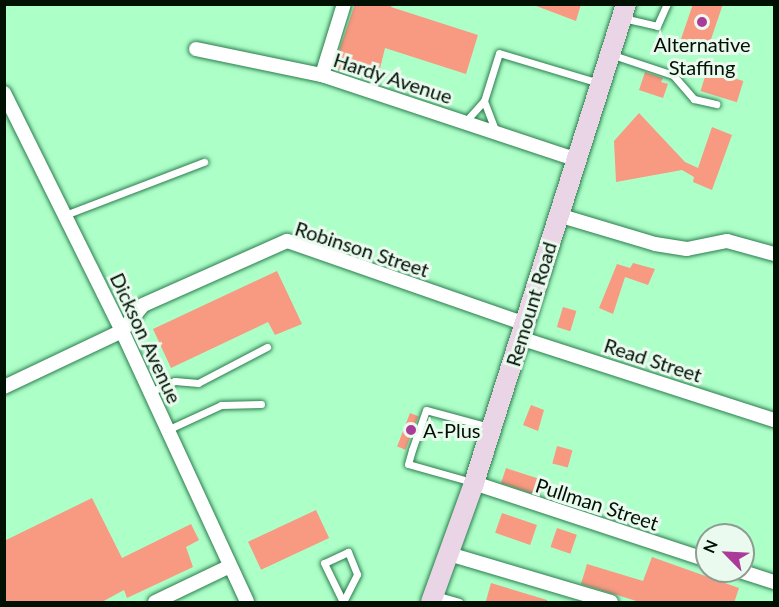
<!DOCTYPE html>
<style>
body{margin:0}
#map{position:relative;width:779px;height:607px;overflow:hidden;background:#adffc8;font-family:Lato,sans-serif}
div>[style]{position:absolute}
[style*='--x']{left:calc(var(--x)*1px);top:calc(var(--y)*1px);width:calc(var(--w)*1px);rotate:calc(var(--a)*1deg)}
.building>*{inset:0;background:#f89982;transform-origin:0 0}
.roads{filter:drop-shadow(0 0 2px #2b7d4e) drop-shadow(0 0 2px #2b7d4e)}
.lane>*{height:7px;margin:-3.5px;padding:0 3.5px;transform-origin:3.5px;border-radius:3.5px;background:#fff}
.street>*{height:14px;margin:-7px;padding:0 7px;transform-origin:7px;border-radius:7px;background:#fff}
.secondary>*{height:20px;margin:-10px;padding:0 10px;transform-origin:10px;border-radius:10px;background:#e9d5e5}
.dots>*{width:16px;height:16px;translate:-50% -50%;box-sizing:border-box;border:3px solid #ebfaef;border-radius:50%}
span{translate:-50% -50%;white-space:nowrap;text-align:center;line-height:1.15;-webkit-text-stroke:6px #ebfaef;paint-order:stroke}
.poi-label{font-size:20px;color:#001104}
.left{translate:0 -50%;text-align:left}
.street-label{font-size:20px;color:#001104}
.frame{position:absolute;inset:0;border:6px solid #001104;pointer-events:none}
.north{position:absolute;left:695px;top:523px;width:60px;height:60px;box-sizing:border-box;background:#ebfaef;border:2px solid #8d9d91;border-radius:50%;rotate:294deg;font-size:16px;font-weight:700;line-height:24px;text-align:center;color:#001104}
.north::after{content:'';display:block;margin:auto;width:21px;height:27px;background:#aa3b99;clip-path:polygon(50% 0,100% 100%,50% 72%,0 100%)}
</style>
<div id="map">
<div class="building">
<div style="clip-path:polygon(355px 4px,392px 4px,391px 7px,478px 35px,466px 74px,385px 48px,377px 81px,333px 68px)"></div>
<div style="clip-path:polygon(531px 4px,581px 4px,576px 21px)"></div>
<div style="clip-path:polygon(693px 4px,723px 4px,708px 48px,681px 39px)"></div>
<div style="left:707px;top:70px;width:38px;height:22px;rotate:17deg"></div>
<div style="clip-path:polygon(645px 72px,663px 78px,661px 82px,668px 84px,663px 98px,639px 90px)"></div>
<div style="clip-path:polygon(639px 113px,685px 162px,698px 168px,712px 127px,732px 135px,712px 190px,693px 182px,694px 177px,682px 170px,616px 182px,614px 141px)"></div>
<div style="clip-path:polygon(633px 263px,655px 269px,648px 285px,625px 277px,613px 314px,599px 308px,617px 264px,630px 268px)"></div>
<div style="clip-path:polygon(277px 271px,302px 324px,275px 335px,268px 322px,171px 368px,153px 329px)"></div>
<div style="left:563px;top:307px;width:14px;height:21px;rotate:17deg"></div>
<div style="clip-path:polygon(531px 405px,544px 410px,538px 431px,523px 425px)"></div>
<div style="left:410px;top:413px;width:9px;height:36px;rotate:21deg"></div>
<div style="left:557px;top:446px;width:16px;height:18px;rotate:15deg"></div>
<div style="left:506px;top:468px;width:41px;height:16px;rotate:18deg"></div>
<div style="clip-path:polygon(92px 498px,122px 558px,191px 524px,199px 540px,186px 547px,193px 567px,127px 598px,124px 590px,100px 603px,4px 603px,4px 541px)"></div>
<div style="left:316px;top:510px;width:31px;height:75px;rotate:65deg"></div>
<div style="left:502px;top:513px;width:37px;height:21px;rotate:19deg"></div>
<div style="left:557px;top:528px;width:21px;height:20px;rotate:19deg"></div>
<div style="clip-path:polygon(652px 557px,739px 588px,734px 603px,643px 603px,581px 584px,587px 564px,643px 581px)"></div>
<div style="clip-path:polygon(491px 583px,547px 600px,547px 603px,486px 601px)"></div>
</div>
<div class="roads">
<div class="lane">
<div style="--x:623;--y:18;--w:35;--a:13"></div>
<div style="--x:657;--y:26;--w:24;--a:-66"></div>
<div style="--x:610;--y:54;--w:66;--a:18.4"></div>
<div style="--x:673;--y:75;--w:32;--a:49"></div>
<div style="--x:694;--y:99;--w:23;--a:13"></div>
<div style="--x:484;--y:101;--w:50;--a:-72.6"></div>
<div style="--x:499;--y:53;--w:104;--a:16.7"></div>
<div style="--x:465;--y:122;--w:28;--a:-48"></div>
<div style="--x:484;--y:101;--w:34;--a:69"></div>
<div style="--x:65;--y:215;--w:149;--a:-20.9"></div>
<div style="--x:150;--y:392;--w:27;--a:-24"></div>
<div style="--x:175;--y:381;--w:23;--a:5"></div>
<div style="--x:198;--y:383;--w:78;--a:-27.6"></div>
<div style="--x:167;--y:430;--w:60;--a:-24.8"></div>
<div style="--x:221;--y:405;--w:40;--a:-1.4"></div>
<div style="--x:472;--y:482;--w:66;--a:-164.3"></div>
<div style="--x:408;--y:464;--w:15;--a:-74"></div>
<div style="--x:412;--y:450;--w:42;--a:-70.7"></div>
<div style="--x:426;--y:410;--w:65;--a:15.1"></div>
<div style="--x:435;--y:595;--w:25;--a:16"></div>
<div style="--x:342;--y:602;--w:1;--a:0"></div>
<div style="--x:343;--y:602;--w:31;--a:-63"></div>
<div style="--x:357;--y:574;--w:24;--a:-112"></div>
<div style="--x:348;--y:552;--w:26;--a:155"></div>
<div style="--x:324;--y:563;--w:43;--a:64"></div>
</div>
<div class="street">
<div style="--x:196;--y:49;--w:129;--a:11.7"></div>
<div style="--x:322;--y:75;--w:266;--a:18.4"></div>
<div style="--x:322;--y:75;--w:74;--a:-72.8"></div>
<div style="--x:4;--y:93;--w:266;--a:63.6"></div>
<div style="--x:122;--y:331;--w:298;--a:65.2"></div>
<div style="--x:558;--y:215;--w:101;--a:16.6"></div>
<div style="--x:655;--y:244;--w:32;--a:9"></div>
<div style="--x:687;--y:249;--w:41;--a:-11.3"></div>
<div style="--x:727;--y:241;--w:49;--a:15.5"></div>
<div style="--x:520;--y:338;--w:267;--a:17.9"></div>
<div style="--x:4;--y:387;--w:131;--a:-25.4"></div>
<div style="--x:122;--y:331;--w:33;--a:-51"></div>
<div style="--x:143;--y:305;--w:158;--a:-24"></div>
<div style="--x:287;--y:241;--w:252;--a:19.2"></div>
<div style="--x:474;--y:483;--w:245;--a:18.3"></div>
<div style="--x:449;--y:554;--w:169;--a:16.5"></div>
<div style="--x:740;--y:571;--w:36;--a:18"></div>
<div style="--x:155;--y:602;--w:81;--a:-25.6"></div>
</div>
<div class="secondary">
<div style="--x:431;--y:602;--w:127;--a:-70.1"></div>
<div style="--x:474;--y:483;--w:503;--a:-72.39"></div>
</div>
</div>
<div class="dots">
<div style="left:702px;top:22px;background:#aa3b99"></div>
<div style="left:411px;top:430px;background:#aa3b99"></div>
</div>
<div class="poi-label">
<span style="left:702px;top:56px">Alternative<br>Staffing</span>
<span class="left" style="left:423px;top:430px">A-Plus</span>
</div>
<div class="street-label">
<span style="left:393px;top:78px;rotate:18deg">Hardy Avenue</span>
<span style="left:362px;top:249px;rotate:18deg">Robinson Street</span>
<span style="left:531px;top:304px;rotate:-73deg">Remount Road</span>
<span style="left:146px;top:338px;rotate:65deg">Dickson Avenue</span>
<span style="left:653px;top:360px;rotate:18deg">Read Street</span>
<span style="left:597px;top:504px;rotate:18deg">Pullman Street</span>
</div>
<div class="frame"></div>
<div class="north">N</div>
</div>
